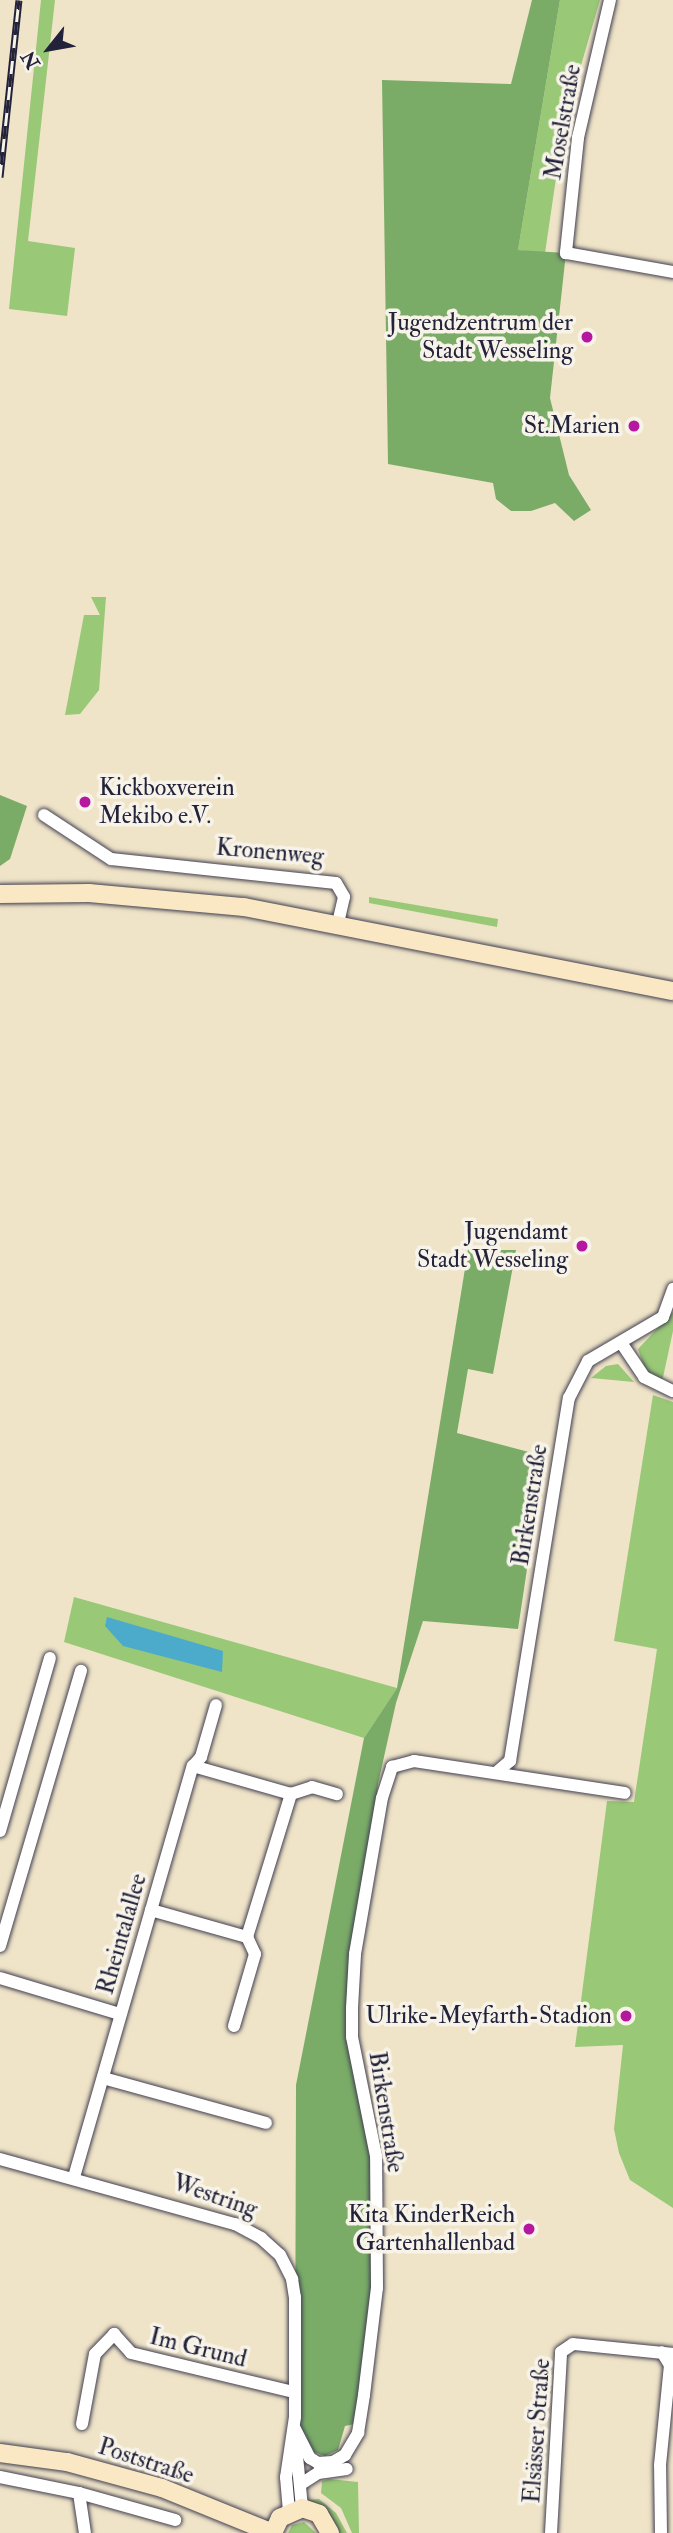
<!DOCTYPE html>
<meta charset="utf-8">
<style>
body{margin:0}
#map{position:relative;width:673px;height:2533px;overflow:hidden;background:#efe4c8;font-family:"IM FELL Double Pica",serif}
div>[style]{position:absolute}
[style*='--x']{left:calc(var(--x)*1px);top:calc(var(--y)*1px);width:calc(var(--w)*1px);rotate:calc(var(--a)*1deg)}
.green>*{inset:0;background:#99c877}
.forest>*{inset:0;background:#7aac68}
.water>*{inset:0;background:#4cabcb}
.roads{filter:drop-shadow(0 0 2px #413f50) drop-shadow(0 0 2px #413f50)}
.street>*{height:12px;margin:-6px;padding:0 6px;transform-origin:6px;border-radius:6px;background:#fff}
.secondary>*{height:18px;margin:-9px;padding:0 9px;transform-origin:9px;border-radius:9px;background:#fae7c3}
.rail>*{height:7px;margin-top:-3.5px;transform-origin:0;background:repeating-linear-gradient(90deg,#f7f3e8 0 13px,#22223b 0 26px);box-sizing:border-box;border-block:2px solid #22223b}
.dots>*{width:19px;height:19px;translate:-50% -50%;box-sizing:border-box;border:4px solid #f7f3e8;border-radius:50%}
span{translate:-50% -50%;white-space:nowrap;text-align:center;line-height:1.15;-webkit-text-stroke:7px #f7f3e8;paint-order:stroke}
.street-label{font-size:24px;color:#22223b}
.poi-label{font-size:24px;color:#22223b}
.right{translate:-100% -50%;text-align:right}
.left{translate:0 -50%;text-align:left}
.north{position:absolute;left:14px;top:14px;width:70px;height:70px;-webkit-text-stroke:5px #f7f3e8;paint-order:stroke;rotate:239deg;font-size:19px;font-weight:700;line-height:28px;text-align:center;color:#22223b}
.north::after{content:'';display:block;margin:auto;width:24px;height:32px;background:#22223b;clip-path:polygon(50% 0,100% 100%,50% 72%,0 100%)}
</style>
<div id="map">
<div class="green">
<div style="clip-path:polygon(41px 0,55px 0,28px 241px,75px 248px,67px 316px,9px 309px)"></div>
<div style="clip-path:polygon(560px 0,600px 0,564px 124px,545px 253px,518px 250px)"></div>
<div style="clip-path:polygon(91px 597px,106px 597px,99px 690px,80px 714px,65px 715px,84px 615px,100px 615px)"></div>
<div style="clip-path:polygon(369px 897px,498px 919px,497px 927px,369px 903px)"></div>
<div style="clip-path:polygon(673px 1312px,673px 1331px,662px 1382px,645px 1370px,638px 1349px)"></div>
<div style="clip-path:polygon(618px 1364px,634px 1382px,591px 1378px,606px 1366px)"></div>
<div style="clip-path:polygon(653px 1395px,673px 1402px,673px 2208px,630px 2180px,619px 2153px,614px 2129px,623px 2045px,575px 2047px,607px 1801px,634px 1802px,657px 1649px,614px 1641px)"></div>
<div style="clip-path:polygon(74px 1597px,397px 1688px,364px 1738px,64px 1642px)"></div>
<div style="clip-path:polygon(329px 2479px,358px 2482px,359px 2533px,352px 2533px,341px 2508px,321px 2493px,322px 2481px)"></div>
<div style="clip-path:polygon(319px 2499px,336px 2513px,347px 2533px,334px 2533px,309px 2500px)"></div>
<div style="clip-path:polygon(304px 2522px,316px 2533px,288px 2533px,292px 2525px)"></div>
</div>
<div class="forest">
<div style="clip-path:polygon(532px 0,560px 0,518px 250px,566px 253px,550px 398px,569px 475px,591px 510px,574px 521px,555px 503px,531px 511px,511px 511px,496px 499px,493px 483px,388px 464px,382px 80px,511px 84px)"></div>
<div style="clip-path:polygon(0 795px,27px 806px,10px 859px,0 866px)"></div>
<div style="clip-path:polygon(468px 1250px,516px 1250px,493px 1374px,468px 1369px,457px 1433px,544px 1456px,518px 1629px,423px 1621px,396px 1703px,378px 1784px,351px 2008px,374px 2149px,377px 2288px,359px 2423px,345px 2426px,338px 2450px,325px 2456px,314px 2452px,295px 2417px,296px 2085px,364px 1738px,397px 1688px)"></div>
</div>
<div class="water">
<div style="clip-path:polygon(107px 1617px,223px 1651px,222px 1672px,123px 1646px,105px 1626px)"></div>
</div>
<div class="roads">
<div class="street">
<div style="--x:610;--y:0;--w:142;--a:103.1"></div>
<div style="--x:578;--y:138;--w:116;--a:96"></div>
<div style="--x:566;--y:253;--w:109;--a:10.1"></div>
<div style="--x:44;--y:815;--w:80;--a:33.3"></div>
<div style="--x:111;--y:859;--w:226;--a:6.1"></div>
<div style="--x:336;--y:883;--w:16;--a:60"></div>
<div style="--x:344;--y:897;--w:28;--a:103"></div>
<div style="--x:622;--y:1344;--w:40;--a:56"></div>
<div style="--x:644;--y:1377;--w:32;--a:26"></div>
<div style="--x:498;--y:1771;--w:16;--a:-40"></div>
<div style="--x:510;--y:1761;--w:368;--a:-80.8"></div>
<div style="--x:569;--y:1398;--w:42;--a:-62.8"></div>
<div style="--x:588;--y:1361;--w:87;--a:-30.4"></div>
<div style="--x:663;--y:1317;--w:30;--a:-70"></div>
<div style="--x:291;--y:1794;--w:22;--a:-18"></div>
<div style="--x:312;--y:1787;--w:26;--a:16"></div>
<div style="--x:0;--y:1831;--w:180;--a:-73.9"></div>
<div style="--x:151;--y:1910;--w:100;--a:15.7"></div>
<div style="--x:247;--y:1937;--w:150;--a:-72.9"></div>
<div style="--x:291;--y:1794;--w:102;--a:-164.1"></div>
<div style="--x:0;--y:1946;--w:287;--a:-73.6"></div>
<div style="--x:0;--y:1978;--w:125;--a:16.7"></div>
<div style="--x:234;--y:2026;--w:75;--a:-73.7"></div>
<div style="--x:255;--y:1954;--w:19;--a:-115"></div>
<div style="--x:103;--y:2078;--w:169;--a:15.4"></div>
<div style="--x:0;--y:2159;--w:244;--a:15.5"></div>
<div style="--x:235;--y:2224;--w:30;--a:28"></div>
<div style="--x:261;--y:2238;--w:25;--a:42"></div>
<div style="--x:280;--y:2255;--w:27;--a:63"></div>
<div style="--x:292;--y:2279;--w:18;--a:81"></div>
<div style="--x:295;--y:2297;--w:120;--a:90"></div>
<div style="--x:295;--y:2417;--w:61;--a:98.5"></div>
<div style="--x:286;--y:2477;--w:34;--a:85"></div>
<div style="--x:74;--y:2177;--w:428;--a:-73.9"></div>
<div style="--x:193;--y:1766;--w:12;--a:-48"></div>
<div style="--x:201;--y:1757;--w:54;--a:-73.9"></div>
<div style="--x:82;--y:2424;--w:71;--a:-79.5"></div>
<div style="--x:95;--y:2354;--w:28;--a:-46"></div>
<div style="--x:114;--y:2334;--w:25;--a:48"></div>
<div style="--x:131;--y:2353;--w:167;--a:13.5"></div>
<div style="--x:294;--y:2427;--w:35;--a:63"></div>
<div style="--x:310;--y:2458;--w:9;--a:32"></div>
<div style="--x:318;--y:2463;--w:15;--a:-4"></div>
<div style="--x:333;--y:2462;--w:14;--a:-30"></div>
<div style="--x:345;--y:2455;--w:26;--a:-59"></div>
<div style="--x:358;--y:2433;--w:38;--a:-81"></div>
<div style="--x:364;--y:2395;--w:108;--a:-83.1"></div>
<div style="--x:377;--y:2288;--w:132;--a:-90.4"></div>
<div style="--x:376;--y:2156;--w:121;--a:-101.4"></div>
<div style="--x:352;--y:2037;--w:29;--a:-90"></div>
<div style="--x:352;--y:2008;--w:54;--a:-86.8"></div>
<div style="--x:355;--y:1954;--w:158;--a:-80.2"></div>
<div style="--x:382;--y:1798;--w:33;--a:-72"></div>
<div style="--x:392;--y:1767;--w:23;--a:-15"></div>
<div style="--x:414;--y:1761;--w:213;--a:8.6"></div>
<div style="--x:295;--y:2435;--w:73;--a:84.5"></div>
<div style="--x:0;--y:2477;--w:81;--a:11.4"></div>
<div style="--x:79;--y:2493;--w:100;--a:15.7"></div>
<div style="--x:301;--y:2484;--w:20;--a:-33"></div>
<div style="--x:318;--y:2473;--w:29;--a:-8"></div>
<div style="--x:79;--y:2493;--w:40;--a:81.5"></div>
<div style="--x:551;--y:2533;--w:181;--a:-86.8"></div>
<div style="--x:561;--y:2352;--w:14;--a:-34"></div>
<div style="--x:573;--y:2344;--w:100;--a:5.7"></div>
<div style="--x:661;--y:2533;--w:68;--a:-90.8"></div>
<div style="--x:660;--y:2465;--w:100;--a:-84.3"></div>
<div style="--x:670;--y:2365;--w:15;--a:-122"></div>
</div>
<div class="secondary">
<div style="--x:0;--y:894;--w:89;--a:-0.6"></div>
<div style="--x:89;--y:893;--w:156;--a:5.2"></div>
<div style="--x:244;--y:907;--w:437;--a:11.1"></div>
<div style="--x:0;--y:2453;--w:68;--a:7.7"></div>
<div style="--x:67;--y:2462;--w:98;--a:15.3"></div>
<div style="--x:162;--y:2488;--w:120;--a:22.1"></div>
<div style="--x:273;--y:2533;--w:17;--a:-65"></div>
<div style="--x:280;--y:2518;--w:24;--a:-24"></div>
<div style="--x:302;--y:2508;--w:18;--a:19"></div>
<div style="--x:319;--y:2514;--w:22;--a:60"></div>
</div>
</div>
<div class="rail">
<div style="--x:0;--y:177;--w:178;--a:-83.9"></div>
</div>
<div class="dots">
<div style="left:587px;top:337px;background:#b5179e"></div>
<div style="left:634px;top:426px;background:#b5179e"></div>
<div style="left:85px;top:802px;background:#b5179e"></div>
<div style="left:582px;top:1246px;background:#b5179e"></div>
<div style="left:626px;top:2016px;background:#b5179e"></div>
<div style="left:529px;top:2229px;background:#b5179e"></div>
</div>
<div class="street-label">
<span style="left:563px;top:122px;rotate:-80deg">Moselstraße</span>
<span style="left:270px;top:852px;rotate:5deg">Kronenweg</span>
<span style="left:530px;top:1505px;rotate:-81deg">Birkenstraße</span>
<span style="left:122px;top:1934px;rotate:-74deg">Rheintalallee</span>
<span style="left:386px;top:2112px;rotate:81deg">Birkenstraße</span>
<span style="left:215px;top:2196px;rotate:19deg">Westring</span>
<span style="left:198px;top:2348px;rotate:14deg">Im Grund</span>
<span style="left:537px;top:2431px;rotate:-86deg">Elsässer Straße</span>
<span style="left:146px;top:2461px;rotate:18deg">Poststraße</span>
</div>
<div class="poi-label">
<span class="right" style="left:573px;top:337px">Jugendzentrum der<br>Stadt Wesseling</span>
<span class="right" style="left:620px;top:426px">St.Marien</span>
<span class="left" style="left:99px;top:802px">Kickboxverein<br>Mekibo e.V.</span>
<span class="right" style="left:568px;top:1246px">Jugendamt<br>Stadt Wesseling</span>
<span class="right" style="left:612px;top:2016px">Ulrike-Meyfarth-Stadion</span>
<span class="right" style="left:515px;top:2229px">Kita KinderReich<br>Gartenhallenbad</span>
</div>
<div class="north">N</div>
</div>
